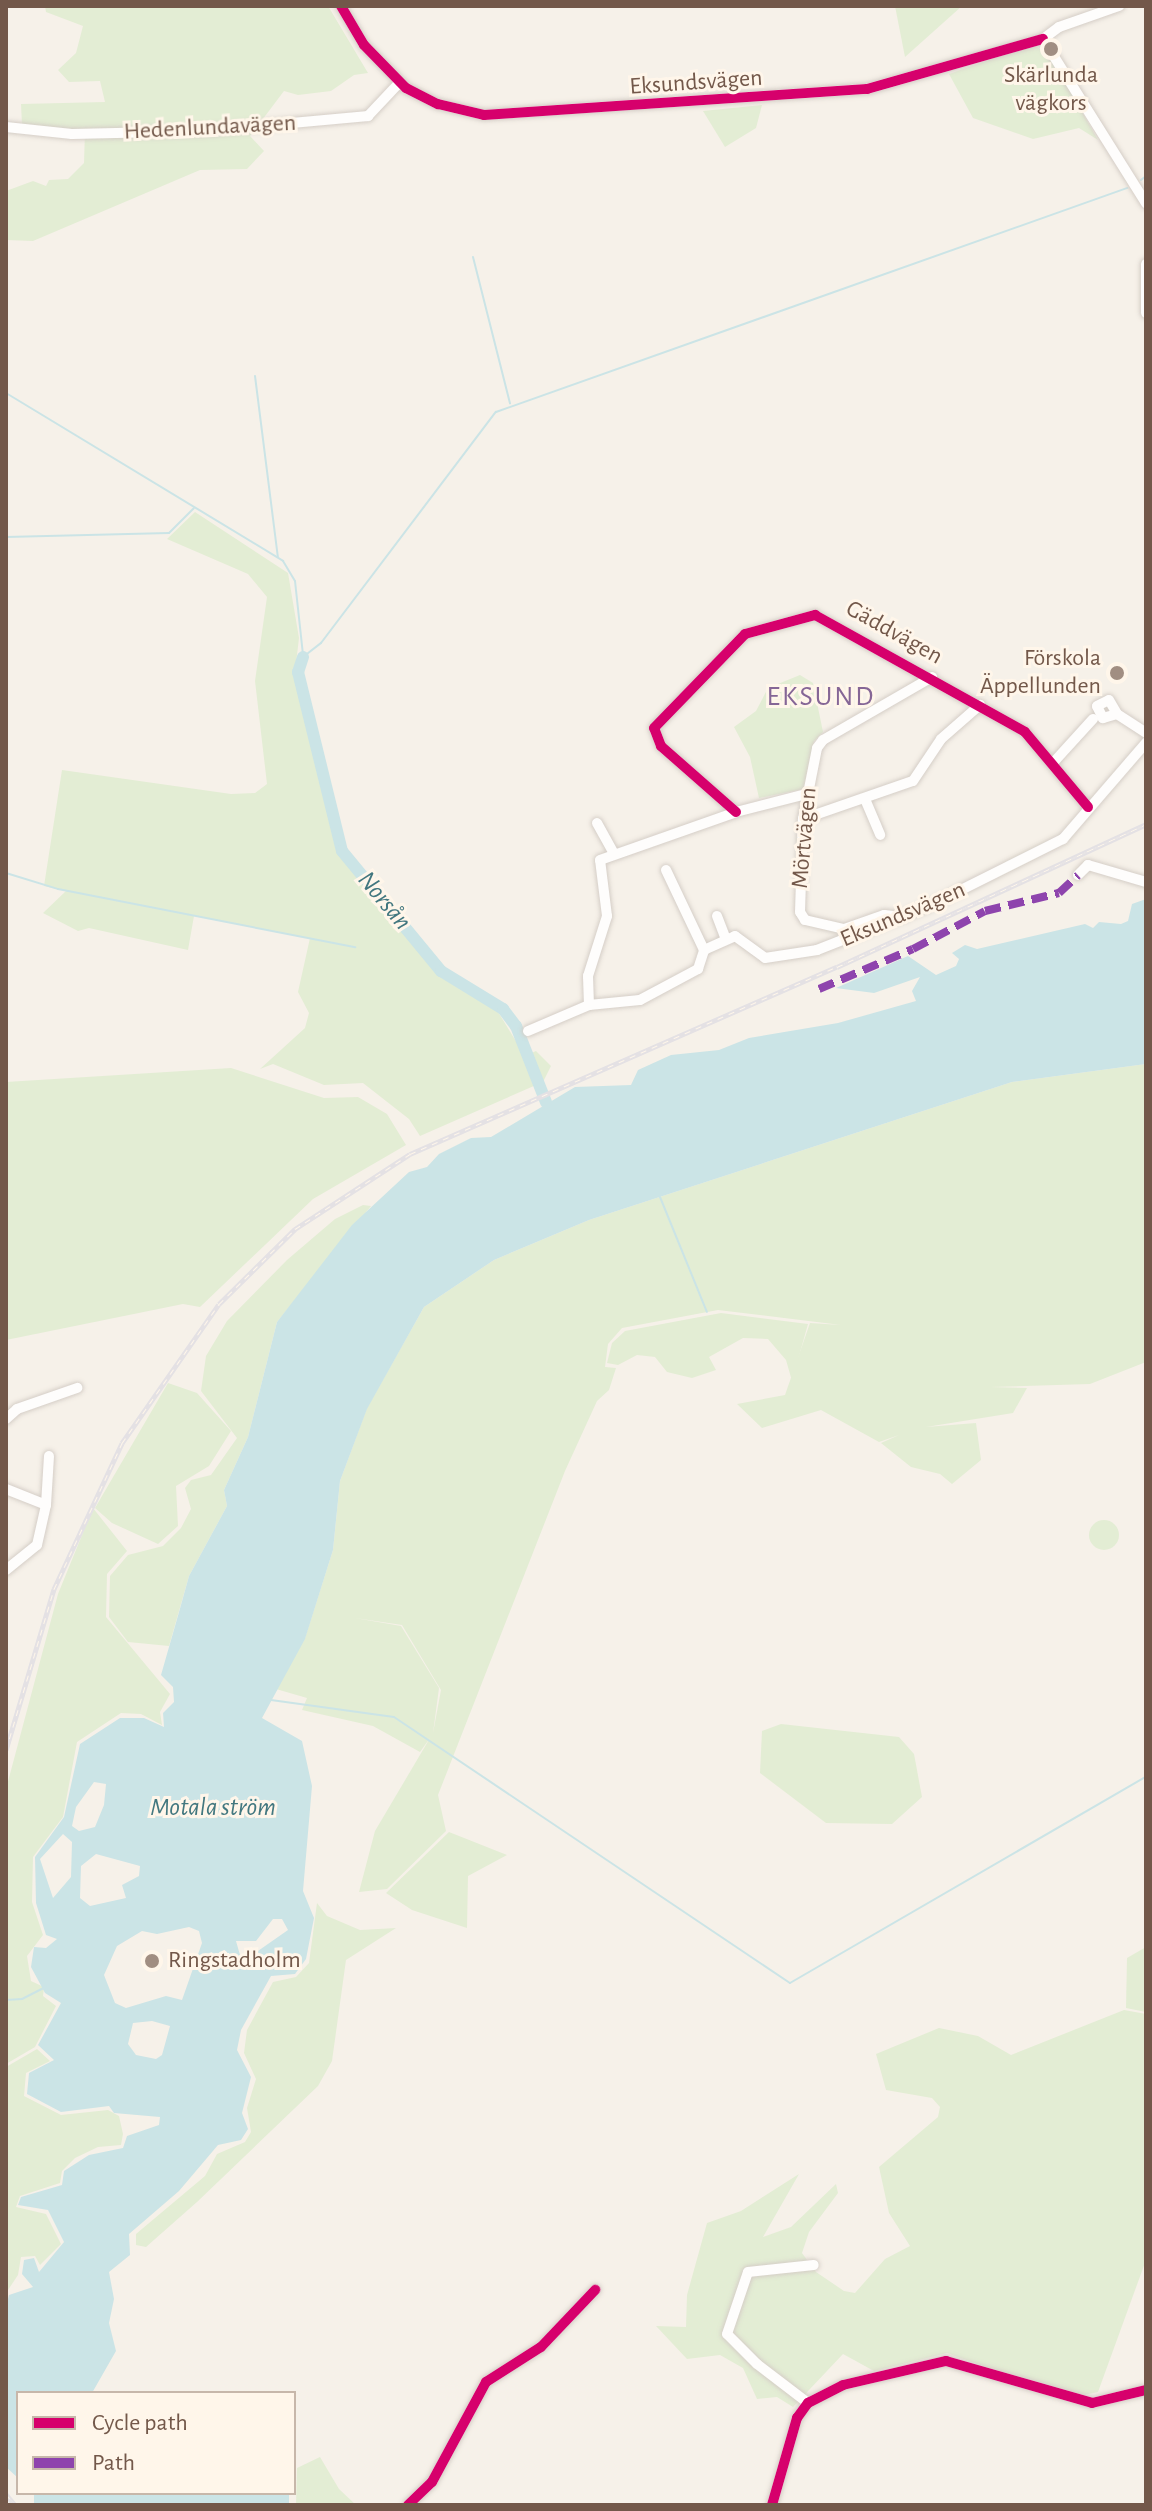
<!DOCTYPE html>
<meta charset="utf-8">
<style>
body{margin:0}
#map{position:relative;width:1152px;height:2511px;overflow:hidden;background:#f6f1e9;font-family:"Alegreya Sans",sans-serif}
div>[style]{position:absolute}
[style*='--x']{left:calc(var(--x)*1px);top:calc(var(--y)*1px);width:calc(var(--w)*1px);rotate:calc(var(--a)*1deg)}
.green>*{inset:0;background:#e3edd4}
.round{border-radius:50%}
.water>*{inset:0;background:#cbe4e6;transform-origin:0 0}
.stream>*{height:2px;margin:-1px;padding:0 1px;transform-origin:1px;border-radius:1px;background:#cbe4e6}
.river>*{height:12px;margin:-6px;padding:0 6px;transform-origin:6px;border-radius:6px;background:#cbe4e6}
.roads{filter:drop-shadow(0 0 2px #d5cec7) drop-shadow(0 0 2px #d5cec7)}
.minor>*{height:10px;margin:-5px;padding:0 5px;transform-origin:5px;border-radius:5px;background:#fefdfc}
.rail>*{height:5px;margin-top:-2.5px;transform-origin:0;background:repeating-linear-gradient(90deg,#fff6ea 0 6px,#e4e1e4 0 12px);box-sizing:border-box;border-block:2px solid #e4e1e4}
.quiet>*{height:8px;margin-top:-4px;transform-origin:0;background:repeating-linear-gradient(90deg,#8e44ad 0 16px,transparent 0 24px)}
.cycleway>*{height:10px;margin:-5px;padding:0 5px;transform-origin:5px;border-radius:5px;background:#d6006c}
.dots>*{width:22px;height:22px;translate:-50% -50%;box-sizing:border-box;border:4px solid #fff6ea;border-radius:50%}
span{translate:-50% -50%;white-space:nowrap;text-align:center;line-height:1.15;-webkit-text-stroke:6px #fff6ea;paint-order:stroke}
.poi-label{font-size:24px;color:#73584a}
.right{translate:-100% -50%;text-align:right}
.left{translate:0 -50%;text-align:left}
.street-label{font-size:24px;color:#73584a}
.water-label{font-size:26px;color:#42777f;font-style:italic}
.quarter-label{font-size:28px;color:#856696;letter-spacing:2px}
.frame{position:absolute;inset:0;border:8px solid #73584a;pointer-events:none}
.legend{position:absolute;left:16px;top:2391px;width:280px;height:104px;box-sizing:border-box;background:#fff6ea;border:2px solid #c7b7aa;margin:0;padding:10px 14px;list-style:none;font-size:24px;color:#73584a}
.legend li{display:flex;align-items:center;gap:16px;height:40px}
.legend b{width:40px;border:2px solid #c7b7aa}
</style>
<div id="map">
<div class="green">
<div style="clip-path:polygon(45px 6px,328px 6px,368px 73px,354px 75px,331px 91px,298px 95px,284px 91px,250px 136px,264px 151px,247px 169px,200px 170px,33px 241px,6px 240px,6px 191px,33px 181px,46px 186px,49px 180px,68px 179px,84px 163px,85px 130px,22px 125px,21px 104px,105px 102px,100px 81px,69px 82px,58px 70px,76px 53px,83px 26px,46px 12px)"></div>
<div style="clip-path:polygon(895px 6px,962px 6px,905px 57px)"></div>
<div style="clip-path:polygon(1034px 44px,1053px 61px,1098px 140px,1079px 128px,1033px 139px,973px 118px,949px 74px)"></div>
<div style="clip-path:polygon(762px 105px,756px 128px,725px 147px,703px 111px)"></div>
<div style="clip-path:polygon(195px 512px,288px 573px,299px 638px,295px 672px,339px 855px,437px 973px,495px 1007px,525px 1056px,536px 1051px,551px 1066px,543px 1082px,420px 1136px,409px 1119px,363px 1083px,324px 1085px,273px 1064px,260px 1069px,305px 1028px,309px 1013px,298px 992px,310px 938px,194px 916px,188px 950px,89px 928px,78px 931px,43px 913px,66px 891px,44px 886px,62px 770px,231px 794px,255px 793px,267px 784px,255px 681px,267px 597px,248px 574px,167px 539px)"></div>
<div style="clip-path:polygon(800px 675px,813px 683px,823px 732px,814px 741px,803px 789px,759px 798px,750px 757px,734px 727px,756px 711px,768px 688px)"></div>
<div style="clip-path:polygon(evenodd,1146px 1064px,1146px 1362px,1090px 1384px,991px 1387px,1027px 1388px,1013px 1413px,926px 1427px,976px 1423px,981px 1460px,952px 1484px,940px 1474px,911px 1467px,881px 1443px,899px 1435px,879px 1442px,821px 1410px,762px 1428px,737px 1404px,785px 1395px,810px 1323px,841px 1325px,718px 1310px,622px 1328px,608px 1344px,605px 1367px,616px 1368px,609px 1390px,597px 1401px,565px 1471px,438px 1795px,446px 1831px,387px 1889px,359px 1892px,375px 1831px,430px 1738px,420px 1752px,373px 1726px,302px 1710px,307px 1698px,276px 1689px,305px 1638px,333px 1550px,340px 1481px,367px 1408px,424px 1307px,494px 1260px,589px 1220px,1012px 1082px,1146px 1064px,355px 1618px,402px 1625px,441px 1690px,433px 1733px,439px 1688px,401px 1626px,355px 1618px)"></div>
<div style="clip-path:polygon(231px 1068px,324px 1098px,358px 1097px,387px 1114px,406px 1145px,313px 1199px,200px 1307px,183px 1304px,6px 1340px,6px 1082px)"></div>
<div style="clip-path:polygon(363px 1205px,371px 1206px,277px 1322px,248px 1437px,224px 1490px,227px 1506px,189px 1576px,169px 1646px,128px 1642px,109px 1617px,110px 1576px,128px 1555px,163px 1546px,181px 1528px,191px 1509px,185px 1488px,191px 1480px,211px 1475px,237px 1438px,201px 1391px,206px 1356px,227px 1321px,287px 1260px,335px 1219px)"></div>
<div style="clip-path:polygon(721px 1313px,808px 1324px,792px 1381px,786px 1360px,768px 1339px,743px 1338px,709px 1357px,716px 1370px,692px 1378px,667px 1372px,655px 1357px,637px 1355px,618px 1365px,607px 1363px,612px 1343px,625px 1331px)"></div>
<div style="clip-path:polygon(168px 1383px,197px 1393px,231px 1431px,209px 1466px,176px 1486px,178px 1526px,158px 1544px,112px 1523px,95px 1508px)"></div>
<div style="clip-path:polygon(93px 1508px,127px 1551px,107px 1574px,106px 1617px,170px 1694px,160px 1712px,162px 1725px,141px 1714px,121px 1713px,77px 1742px,63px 1817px,33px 1857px,32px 1902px,43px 1935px,27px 1956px,31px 1981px,44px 1987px,43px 1996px,56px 2006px,35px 2047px,6px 2064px,6px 1789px,58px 1594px)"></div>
<div class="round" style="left:1089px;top:1520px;width:30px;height:30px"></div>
<div style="clip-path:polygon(781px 1724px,899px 1737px,914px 1754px,922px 1797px,892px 1824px,826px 1823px,760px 1773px,762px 1731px)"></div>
<div style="clip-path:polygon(449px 1832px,507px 1855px,468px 1876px,467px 1928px,412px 1910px,386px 1893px)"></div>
<div style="clip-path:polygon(317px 1903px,327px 1916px,360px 1930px,396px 1928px,346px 1960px,332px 2061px,318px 2086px,197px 2202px,146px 2247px,136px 2245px,136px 2234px,205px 2176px,217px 2154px,245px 2142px,251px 2132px,247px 2108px,256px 2079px,244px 2053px,247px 2030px,273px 1982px,296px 1977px,309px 1963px)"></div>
<div style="clip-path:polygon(1146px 1947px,1146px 2012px,1126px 2008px,1127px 1958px)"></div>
<div style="clip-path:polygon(1124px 2010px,1146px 2014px,1146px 2260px,1098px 2392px,1084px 2395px,1036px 2385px,947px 2353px,874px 2371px,843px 2354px,793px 2407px,777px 2397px,757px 2399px,743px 2368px,720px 2355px,687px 2359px,656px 2326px,686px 2327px,687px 2295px,707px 2223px,741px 2211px,799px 2174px,763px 2237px,791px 2227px,836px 2184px,838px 2193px,809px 2232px,802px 2253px,816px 2272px,844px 2291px,855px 2293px,885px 2259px,910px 2246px,889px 2213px,879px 2167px,938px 2117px,940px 2107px,932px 2098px,886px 2090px,876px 2054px,939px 2028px,978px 2036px,1011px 2055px)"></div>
<div style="clip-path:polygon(37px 2049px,50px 2061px,26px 2073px,24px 2096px,61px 2115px,108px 2110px,119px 2116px,123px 2134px,121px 2145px,98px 2147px,75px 2158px,62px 2171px,60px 2183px,20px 2196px,16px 2207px,46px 2214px,61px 2244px,40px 2265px,35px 2256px,21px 2257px,18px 2275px,6px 2293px,6px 2067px)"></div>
<div style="clip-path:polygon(320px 2457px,339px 2489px,356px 2505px,296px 2505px,297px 2468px)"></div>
</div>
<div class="water">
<div style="clip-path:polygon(evenodd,1146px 899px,1146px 1064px,1012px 1082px,589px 1220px,494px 1260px,424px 1307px,367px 1409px,340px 1481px,333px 1550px,305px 1639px,262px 1718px,302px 1741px,312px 1786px,303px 1891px,314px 1918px,306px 1959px,295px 1974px,271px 1976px,241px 2030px,237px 2050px,251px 2077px,242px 2113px,248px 2129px,241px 2140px,218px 2145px,179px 2191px,129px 2234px,130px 2255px,109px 2272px,114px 2299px,109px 2323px,116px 2351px,92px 2393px,18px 2393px,18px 2478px,6px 2467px,6px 2307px,9px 2295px,33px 2287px,22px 2274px,24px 2260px,34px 2258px,39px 2272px,64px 2242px,48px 2210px,18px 2205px,21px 2197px,62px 2185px,64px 2171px,89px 2155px,123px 2148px,127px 2136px,159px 2125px,160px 2117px,114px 2113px,109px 2106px,61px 2112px,27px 2094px,29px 2073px,54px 2060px,38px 2045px,61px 2003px,45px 1993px,31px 1967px,34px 1947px,46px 1948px,57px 1939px,46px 1935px,36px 1903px,35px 1857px,64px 1817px,80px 1744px,120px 1718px,144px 1718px,164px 1727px,163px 1713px,174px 1702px,173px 1687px,161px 1675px,179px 1612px,189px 1576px,227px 1506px,224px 1490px,248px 1437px,277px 1322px,352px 1225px,409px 1172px,427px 1167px,439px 1154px,471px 1138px,491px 1137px,575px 1087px,631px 1085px,638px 1070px,671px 1055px,719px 1050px,749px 1038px,838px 1023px,916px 1001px,912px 991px,920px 977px,874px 993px,836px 988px,908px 956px,936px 975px,956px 966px,959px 959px,952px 953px,965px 945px,977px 949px,1085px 924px,1093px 928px,1099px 922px,1121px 924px,1128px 921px,1132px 904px,1146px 899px,94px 1782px,106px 1784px,104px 1805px,95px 1827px,79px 1831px,72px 1826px,76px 1807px,94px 1782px,1146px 899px,63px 1834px,72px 1842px,71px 1877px,53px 1898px,40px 1859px,63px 1834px,1146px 899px,96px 1854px,140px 1866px,139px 1876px,122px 1885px,126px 1898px,90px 1906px,80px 1898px,81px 1866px,96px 1854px,1146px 899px,273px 1919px,282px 1919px,288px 1930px,242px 1962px,236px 1941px,256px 1941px,273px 1919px,1146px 899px,189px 1927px,199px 1931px,202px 1943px,182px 2000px,166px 1996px,126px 2008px,115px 2003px,104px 1975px,117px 1946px,142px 1931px,157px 1934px,189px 1927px,1146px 899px,152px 2021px,170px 2026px,162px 2055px,156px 2059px,136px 2055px,128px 2044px,133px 2023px,152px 2021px)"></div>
<div style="left:34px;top:2493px;width:255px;height:16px"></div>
</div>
<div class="stream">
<div style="--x:1141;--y:180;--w:6;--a:-39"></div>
<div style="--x:473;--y:257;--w:151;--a:75.8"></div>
<div style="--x:255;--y:376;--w:182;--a:82.8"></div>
<div style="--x:6;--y:393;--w:324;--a:31.2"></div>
<div style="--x:283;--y:561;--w:23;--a:59"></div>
<div style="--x:295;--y:581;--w:74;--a:83.8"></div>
<div style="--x:6;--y:537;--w:163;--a:-1.4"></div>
<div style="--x:169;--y:533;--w:35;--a:-45"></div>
<div style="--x:303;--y:657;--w:23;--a:-38"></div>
<div style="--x:321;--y:643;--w:290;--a:-52.9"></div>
<div style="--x:496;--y:412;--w:670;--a:-19.54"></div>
<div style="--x:6;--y:873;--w:54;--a:17.1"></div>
<div style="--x:58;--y:889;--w:303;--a:11.1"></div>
<div style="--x:660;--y:1197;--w:124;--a:67.8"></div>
<div style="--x:271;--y:1700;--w:124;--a:7.9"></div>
<div style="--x:394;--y:1717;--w:477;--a:33.9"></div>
<div style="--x:790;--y:1983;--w:411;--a:-30.1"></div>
<div style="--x:6;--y:2000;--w:16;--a:-4"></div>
<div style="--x:22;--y:1999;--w:27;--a:-27"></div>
</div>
<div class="river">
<div style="--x:303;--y:657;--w:16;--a:108"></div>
<div style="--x:298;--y:672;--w:184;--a:76.2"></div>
<div style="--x:342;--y:851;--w:156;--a:50.5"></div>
<div style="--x:441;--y:971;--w:73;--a:31.5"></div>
<div style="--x:503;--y:1009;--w:21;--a:53"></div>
<div style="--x:516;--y:1026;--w:82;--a:68.5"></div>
</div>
<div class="roads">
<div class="minor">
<div style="--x:341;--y:6;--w:45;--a:59.5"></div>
<div style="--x:364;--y:45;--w:60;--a:45.7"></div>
<div style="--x:406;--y:88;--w:36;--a:27"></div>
<div style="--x:438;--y:104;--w:47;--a:13.4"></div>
<div style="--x:484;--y:115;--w:384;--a:-3.9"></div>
<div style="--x:867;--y:89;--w:183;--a:-15.9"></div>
<div style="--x:1043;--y:39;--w:194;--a:57.9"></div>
<div style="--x:1043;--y:39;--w:20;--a:-37"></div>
<div style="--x:1059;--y:27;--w:64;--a:-19.3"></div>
<div style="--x:6;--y:127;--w:66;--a:6.1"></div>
<div style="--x:72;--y:134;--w:132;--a:-1.3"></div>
<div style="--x:204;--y:131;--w:165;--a:-5.2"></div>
<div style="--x:368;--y:116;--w:45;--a:-46.8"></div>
<div style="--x:1146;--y:264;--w:49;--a:90"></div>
<div style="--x:1117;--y:714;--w:15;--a:164"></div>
<div style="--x:1103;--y:718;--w:13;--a:-117"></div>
<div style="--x:1097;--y:706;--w:13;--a:-27"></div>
<div style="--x:1109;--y:700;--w:16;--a:60"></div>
<div style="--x:1117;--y:714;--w:35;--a:33"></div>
<div style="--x:1052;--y:764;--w:61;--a:-47.7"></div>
<div style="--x:865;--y:799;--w:39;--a:67"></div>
<div style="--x:736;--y:812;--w:100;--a:-138.7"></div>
<div style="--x:661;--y:746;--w:19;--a:-111"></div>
<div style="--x:654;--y:728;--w:131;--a:-45.9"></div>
<div style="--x:745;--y:634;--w:73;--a:-15.2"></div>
<div style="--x:815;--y:615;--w:240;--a:29.1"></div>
<div style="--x:1025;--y:732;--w:98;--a:50"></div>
<div style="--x:803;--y:819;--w:116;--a:-19.1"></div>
<div style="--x:913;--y:781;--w:50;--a:-56.3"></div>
<div style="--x:941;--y:739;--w:52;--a:-41.1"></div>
<div style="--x:597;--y:823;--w:35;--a:61"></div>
<div style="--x:666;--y:870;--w:89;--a:64.6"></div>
<div style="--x:1078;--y:875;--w:14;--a:-45"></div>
<div style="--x:1088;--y:865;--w:60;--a:16.3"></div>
<div style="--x:717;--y:916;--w:25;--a:69"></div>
<div style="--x:903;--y:917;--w:19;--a:-174"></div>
<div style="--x:884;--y:915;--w:42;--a:160.7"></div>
<div style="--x:844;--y:929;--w:40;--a:-167"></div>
<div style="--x:805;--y:920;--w:9;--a:-122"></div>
<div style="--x:800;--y:912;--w:93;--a:-88.2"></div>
<div style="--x:803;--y:819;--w:72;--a:-78.8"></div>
<div style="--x:817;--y:748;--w:10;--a:-53"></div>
<div style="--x:823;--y:740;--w:126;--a:-30"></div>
<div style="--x:704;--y:950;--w:34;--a:-24"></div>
<div style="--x:735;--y:936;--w:37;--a:36"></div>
<div style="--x:765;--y:958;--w:53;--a:-8.7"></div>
<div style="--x:817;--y:950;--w:123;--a:-21.5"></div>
<div style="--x:931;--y:905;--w:148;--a:-26.6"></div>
<div style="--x:1063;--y:839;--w:127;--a:-49.2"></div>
<div style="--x:589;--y:1005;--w:29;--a:-92"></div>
<div style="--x:588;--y:976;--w:63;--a:-72.4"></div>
<div style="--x:607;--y:916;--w:56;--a:-97.1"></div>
<div style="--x:600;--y:860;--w:144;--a:-19.4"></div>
<div style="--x:736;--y:812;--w:72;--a:-14.4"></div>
<div style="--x:528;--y:1031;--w:66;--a:-23.1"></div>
<div style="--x:589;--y:1005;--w:51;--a:-5.6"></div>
<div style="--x:640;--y:1000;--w:66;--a:-28.1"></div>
<div style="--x:698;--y:969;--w:20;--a:-72"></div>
<div style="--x:6;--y:1419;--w:15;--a:-42"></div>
<div style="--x:17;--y:1409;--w:64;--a:-19.3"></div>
<div style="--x:6;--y:1489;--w:43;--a:21.8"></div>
<div style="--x:46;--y:1505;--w:49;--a:-86.5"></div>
<div style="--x:6;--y:1570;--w:40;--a:-39"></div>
<div style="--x:37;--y:1545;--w:41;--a:-77.3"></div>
<div style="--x:808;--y:2403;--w:64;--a:-142.6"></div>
<div style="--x:757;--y:2364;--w:42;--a:-135"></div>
<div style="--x:727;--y:2334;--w:65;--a:-71.3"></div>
<div style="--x:748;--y:2272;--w:66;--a:-6.1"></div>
<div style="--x:408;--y:2505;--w:33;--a:-44"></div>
<div style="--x:432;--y:2482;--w:114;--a:-61.6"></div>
<div style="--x:486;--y:2382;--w:65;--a:-32.5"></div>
<div style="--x:541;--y:2347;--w:79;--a:-46.5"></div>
<div style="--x:772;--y:2505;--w:91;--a:-74"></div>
<div style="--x:797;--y:2418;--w:19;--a:-54"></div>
<div style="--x:808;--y:2403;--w:39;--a:-27"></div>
<div style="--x:843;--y:2385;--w:106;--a:-13.1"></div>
<div style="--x:946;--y:2361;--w:152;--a:16"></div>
<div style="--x:1092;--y:2403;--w:56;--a:-13.5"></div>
</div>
</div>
<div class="rail">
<div style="--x:6;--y:1750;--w:168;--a:-73.4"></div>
<div style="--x:54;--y:1589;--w:161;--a:-65"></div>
<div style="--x:122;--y:1443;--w:169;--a:-55.1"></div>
<div style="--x:219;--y:1304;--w:107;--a:-44.6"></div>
<div style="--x:295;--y:1229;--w:137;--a:-33.1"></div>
<div style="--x:410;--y:1154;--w:466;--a:-23.7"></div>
<div style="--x:837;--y:967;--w:340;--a:-24.8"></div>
<div style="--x:6;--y:2494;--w:14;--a:51"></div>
</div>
<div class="quiet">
<div style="--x:819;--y:989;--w:102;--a:-23.1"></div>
<div style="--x:913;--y:949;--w:81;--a:-27.8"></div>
<div style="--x:985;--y:911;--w:76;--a:-13.7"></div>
<div style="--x:1059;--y:893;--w:26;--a:-43"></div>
</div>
<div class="cycleway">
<div style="--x:341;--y:6;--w:45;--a:59.5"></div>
<div style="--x:364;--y:45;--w:60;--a:45.7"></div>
<div style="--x:406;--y:88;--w:36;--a:27"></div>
<div style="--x:438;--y:104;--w:47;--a:13.4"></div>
<div style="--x:484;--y:115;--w:384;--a:-3.9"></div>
<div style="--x:867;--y:89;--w:183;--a:-15.9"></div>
<div style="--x:736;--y:812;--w:100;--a:-138.7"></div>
<div style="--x:661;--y:746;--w:19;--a:-111"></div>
<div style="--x:654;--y:728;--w:131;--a:-45.9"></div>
<div style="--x:745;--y:634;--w:73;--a:-15.2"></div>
<div style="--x:815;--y:615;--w:240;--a:29.1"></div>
<div style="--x:1025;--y:732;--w:98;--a:50"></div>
<div style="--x:408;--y:2505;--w:33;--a:-44"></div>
<div style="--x:432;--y:2482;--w:114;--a:-61.6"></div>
<div style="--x:486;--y:2382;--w:65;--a:-32.5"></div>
<div style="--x:541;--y:2347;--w:79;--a:-46.5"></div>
<div style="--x:772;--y:2505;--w:91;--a:-74"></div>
<div style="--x:797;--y:2418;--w:19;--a:-54"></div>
<div style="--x:808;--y:2403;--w:39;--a:-27"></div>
<div style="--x:843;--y:2385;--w:106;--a:-13.1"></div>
<div style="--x:946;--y:2361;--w:152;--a:16"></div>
<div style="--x:1092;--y:2403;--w:56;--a:-13.5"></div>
</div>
<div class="dots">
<div style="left:1051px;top:49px;background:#a18e82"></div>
<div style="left:1117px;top:673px;background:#a18e82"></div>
<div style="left:152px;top:1961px;background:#a18e82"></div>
</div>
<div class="poi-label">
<span style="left:1051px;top:90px">Skärlunda<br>vägkors</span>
<span class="right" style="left:1101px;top:673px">Förskola<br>Äppellunden</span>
<span class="left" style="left:168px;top:1961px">Ringstadholm</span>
</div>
<div class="street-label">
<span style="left:696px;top:83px;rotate:-4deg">Eksundsvägen</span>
<span style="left:210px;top:128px;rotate:-3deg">Hedenlundavägen</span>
<span style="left:894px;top:633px;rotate:29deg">Gäddvägen</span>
<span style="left:805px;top:838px;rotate:-85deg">Mörtvägen</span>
<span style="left:903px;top:915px;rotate:-23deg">Eksundsvägen</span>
</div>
<div class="water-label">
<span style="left:384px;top:901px;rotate:50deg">Norsån</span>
<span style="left:213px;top:1808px">Motala ström</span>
</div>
<div class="quarter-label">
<span style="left:821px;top:697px">EKSUND</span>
</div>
<div class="frame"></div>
<ul class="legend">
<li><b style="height:10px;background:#d6006c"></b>Cycle path</li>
<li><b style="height:10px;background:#8e44ad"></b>Path</li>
</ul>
</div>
